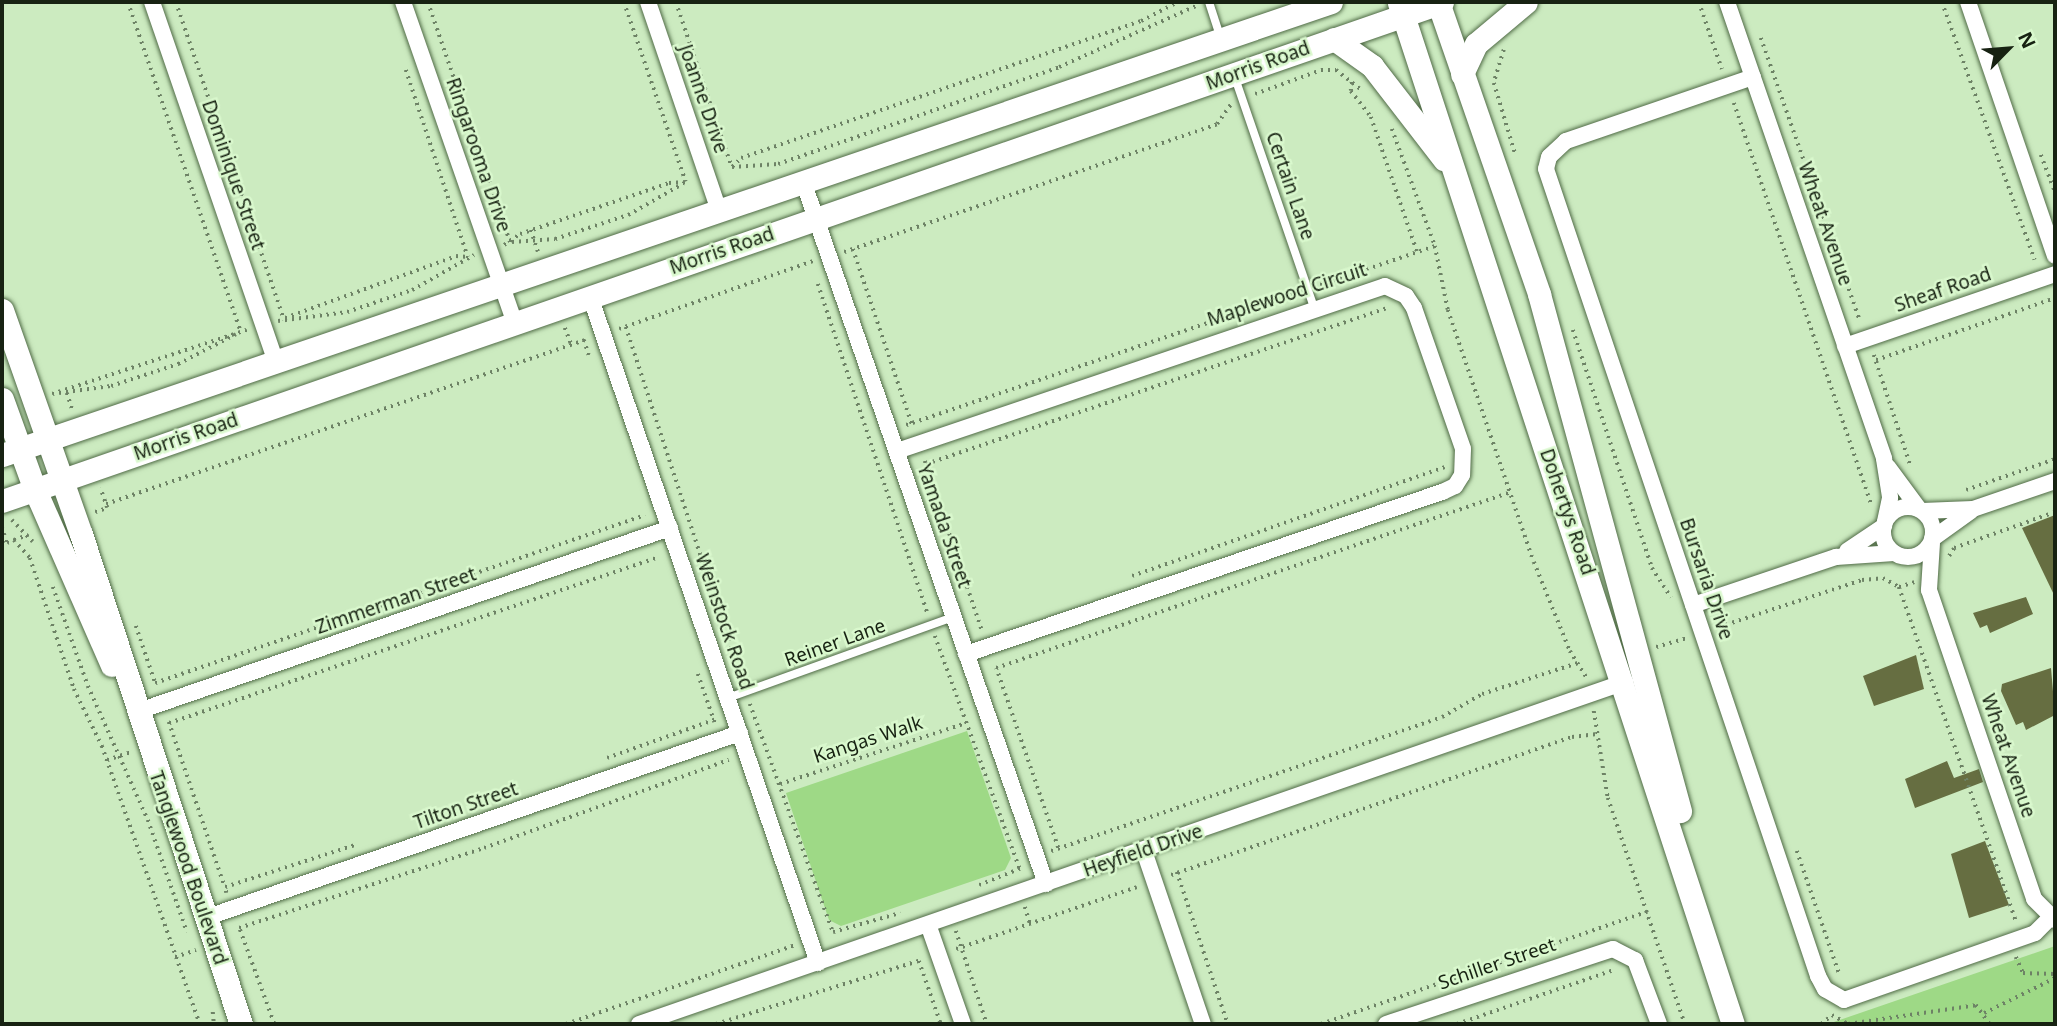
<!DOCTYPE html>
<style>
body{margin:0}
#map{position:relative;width:2057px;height:1026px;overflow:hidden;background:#ccebc0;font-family:"Noto Sans",sans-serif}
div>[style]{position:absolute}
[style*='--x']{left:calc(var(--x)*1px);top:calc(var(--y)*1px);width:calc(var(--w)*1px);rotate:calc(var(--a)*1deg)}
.green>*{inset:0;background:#9ed986}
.building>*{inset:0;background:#666e41}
.path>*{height:3.5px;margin-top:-1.75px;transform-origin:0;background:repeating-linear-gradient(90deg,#6d8265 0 2px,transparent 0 7px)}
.roads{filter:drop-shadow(0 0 2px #506b46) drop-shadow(0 0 2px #506b46)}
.lane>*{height:8px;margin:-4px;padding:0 4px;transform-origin:4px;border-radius:4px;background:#fff}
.street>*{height:16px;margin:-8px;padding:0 8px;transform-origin:8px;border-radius:8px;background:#fff}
.street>.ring{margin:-8px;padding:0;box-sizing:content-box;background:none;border:16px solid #fff;border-radius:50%}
.secondary>*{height:23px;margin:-11.5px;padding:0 11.5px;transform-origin:11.5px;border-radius:11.5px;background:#fff}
span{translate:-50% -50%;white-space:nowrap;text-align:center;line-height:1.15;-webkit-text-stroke:5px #d9f8cd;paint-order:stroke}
.street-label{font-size:19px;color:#172212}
.frame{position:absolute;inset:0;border:4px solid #172212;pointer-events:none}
.north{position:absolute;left:1973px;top:14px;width:70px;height:70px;-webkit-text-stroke:5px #d9f8cd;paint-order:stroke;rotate:65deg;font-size:19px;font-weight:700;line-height:28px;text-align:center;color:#172212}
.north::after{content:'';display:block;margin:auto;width:24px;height:32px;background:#172212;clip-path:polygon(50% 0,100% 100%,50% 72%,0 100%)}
</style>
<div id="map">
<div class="green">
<div style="clip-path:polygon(967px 731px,1011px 858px,1005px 870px,841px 926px,829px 920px,786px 793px)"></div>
<div style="clip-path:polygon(2055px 946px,2055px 1024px,1828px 1024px)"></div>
</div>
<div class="building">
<div style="clip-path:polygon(2055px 515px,2055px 597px,2022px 528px)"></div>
<div style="clip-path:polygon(2026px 597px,2033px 614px,1990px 633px,1987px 625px,1980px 628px,1973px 613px)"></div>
<div style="clip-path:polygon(1916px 655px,1924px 689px,1874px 706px,1863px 676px)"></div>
<div style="clip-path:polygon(2051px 668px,2055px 715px,2026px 730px,2023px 722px,2016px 725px,2001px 691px,2002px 684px)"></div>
<div style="clip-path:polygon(1947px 761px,1954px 778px,1979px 769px,1983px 782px,1915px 808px,1905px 779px)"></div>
<div style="clip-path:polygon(1985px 841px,2009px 905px,1969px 918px,1951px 854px)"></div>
</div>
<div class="path">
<div style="--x:128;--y:2;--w:349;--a:71.1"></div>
<div style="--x:176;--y:2;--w:336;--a:71.2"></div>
<div style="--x:428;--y:2;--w:254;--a:71.1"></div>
<div style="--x:624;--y:2;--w:190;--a:71"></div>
<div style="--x:676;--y:2;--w:174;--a:71.3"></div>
<div style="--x:1699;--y:2;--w:71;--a:71.1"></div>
<div style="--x:1942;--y:2;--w:274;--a:70.2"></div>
<div style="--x:1761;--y:38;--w:299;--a:70.7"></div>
<div style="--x:1504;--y:50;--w:34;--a:107"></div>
<div style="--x:1494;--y:83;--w:73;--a:73.3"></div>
<div style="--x:406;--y:70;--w:197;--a:71.7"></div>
<div style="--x:1352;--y:82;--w:9;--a:96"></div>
<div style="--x:1351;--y:91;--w:33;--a:52"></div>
<div style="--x:1371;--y:117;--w:142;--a:71.1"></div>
<div style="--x:1255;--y:94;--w:70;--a:-20"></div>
<div style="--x:1321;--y:70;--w:15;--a:0"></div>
<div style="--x:1336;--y:70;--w:33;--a:38"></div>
<div style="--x:1734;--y:103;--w:423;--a:71.1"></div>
<div style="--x:1392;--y:129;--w:125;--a:69.8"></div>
<div style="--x:1435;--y:246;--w:65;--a:78.5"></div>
<div style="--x:1448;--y:310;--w:266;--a:71.2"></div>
<div style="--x:1534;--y:562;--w:96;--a:68"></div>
<div style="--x:1570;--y:651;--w:31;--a:58"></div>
<div style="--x:2041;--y:155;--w:40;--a:69"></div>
<div style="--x:732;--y:167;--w:46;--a:-3.7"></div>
<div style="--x:778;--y:164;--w:297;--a:-19"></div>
<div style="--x:1059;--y:67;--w:152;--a:-24"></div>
<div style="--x:732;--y:167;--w:13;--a:-45"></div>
<div style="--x:741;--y:158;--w:423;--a:-18.9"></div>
<div style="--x:1141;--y:21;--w:42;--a:-27.2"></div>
<div style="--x:531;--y:230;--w:23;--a:72"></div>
<div style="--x:512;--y:242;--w:43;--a:-4"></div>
<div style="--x:555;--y:239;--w:77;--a:-18.2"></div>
<div style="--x:628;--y:215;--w:64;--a:-29.7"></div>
<div style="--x:504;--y:245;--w:19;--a:-35"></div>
<div style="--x:520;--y:234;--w:157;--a:-18.9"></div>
<div style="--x:669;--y:183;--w:17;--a:-3"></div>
<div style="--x:853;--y:249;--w:185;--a:71.4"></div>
<div style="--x:844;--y:252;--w:394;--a:-18.9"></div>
<div style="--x:1217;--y:124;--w:24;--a:-55"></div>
<div style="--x:818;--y:284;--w:346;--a:71.6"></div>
<div style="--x:1320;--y:285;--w:121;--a:-18.7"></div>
<div style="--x:285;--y:318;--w:182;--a:-19.9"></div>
<div style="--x:456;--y:256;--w:12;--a:5"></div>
<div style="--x:278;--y:321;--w:70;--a:-7.4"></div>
<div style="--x:347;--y:312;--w:69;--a:-18.7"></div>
<div style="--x:412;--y:290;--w:71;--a:-29.4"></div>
<div style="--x:626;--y:327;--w:347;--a:71.9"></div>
<div style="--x:565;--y:328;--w:17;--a:69"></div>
<div style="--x:619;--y:329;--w:206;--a:-19.3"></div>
<div style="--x:1573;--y:330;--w:251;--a:71.6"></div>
<div style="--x:1652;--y:568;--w:35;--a:57"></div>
<div style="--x:584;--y:340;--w:16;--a:72"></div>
<div style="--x:1874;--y:355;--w:115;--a:71.7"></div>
<div style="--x:1876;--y:360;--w:189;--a:-19.1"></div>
<div style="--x:59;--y:393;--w:52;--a:-7.7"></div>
<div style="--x:111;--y:386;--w:71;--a:-18.2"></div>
<div style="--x:178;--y:364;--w:65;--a:-27.3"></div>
<div style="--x:67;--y:393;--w:19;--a:72"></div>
<div style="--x:52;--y:394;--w:205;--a:-18.2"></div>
<div style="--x:906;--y:425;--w:413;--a:-18.7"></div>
<div style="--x:925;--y:461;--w:178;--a:71.4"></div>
<div style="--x:926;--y:464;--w:488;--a:-18.7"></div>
<div style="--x:1966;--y:490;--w:94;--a:-19.2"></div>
<div style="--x:106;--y:504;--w:509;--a:-18.9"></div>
<div style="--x:95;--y:512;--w:13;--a:-18"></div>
<div style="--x:107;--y:508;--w:21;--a:-109"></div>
<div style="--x:12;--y:520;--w:30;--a:46"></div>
<div style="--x:2;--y:527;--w:17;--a:73"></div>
<div style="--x:7;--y:543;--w:8;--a:-23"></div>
<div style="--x:14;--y:540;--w:24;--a:48"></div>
<div style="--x:30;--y:558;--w:138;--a:71.4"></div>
<div style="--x:74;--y:689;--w:64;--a:63.8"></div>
<div style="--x:102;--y:746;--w:295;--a:70.6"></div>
<div style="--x:14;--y:540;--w:15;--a:-20"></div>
<div style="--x:1949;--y:556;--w:9;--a:-58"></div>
<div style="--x:1954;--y:548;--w:107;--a:-19.6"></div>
<div style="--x:1132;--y:576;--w:331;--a:-19.2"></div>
<div style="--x:53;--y:587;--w:105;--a:70.5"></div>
<div style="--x:88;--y:686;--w:147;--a:65.9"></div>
<div style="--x:148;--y:820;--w:119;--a:70.8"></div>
<div style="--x:1899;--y:587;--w:355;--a:70.7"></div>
<div style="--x:136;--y:626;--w:59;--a:71.3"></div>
<div style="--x:1719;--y:627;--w:151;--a:-18.2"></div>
<div style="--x:1862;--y:580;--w:21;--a:-5"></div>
<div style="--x:1883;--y:578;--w:18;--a:29"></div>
<div style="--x:1899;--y:587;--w:16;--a:-18"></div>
<div style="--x:935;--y:636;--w:248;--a:70"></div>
<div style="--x:1656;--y:647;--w:33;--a:-16"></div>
<div style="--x:698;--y:674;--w:52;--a:70.9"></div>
<div style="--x:155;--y:683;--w:518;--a:-18.92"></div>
<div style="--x:750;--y:704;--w:243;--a:70"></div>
<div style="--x:833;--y:932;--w:70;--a:-15.8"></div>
<div style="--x:1594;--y:711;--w:88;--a:80.9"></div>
<div style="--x:1608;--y:798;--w:239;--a:71.2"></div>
<div style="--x:169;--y:722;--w:174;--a:71.3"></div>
<div style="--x:169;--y:723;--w:517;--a:-18.72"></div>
<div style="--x:607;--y:758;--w:114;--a:-19.6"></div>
<div style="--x:107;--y:760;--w:26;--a:-18"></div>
<div style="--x:780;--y:784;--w:194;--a:-18.1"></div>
<div style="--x:1058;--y:848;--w:190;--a:-109"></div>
<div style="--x:996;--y:668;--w:544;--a:-18.87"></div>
<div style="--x:1051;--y:851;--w:413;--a:-18.9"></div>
<div style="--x:1442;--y:717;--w:46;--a:-29.9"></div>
<div style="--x:1482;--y:694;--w:104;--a:-17.9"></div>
<div style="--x:1797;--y:851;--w:129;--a:71"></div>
<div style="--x:1177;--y:872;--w:160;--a:71.5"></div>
<div style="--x:1171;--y:875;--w:424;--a:-19"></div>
<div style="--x:1572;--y:737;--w:25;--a:-7"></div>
<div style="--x:979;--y:885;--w:48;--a:-21.8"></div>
<div style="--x:226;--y:893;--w:6;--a:-99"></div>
<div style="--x:225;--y:887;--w:137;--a:-17.9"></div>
<div style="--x:1025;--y:907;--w:17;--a:73"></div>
<div style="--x:956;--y:931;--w:98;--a:71.6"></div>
<div style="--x:956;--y:949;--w:191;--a:-18.9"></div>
<div style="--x:175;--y:957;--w:22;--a:-18"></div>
<div style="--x:2016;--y:957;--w:17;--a:66"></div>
<div style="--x:2023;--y:973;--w:32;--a:2"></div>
<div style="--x:919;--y:961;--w:67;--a:70.8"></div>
<div style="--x:213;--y:1012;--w:12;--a:85"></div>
<div style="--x:1984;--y:1013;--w:79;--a:-26.2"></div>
<div style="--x:1832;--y:1015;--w:18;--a:29"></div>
<div style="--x:1848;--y:1024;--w:129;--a:-8.4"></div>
<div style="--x:1976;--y:1005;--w:24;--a:54"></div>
<div style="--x:274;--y:1024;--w:102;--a:-110"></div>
<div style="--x:239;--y:928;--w:258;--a:-18.1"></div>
<div style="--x:484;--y:848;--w:260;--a:-19.8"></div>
<div style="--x:566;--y:1024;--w:242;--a:-19"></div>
<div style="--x:716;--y:1024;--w:216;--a:-17.3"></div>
<div style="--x:1321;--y:1024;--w:345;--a:-19"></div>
<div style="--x:1457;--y:1024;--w:166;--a:-19"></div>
<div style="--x:1821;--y:1024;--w:14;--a:-39"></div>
</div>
<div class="roads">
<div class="lane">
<div style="--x:1209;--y:2;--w:38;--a:72"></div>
<div style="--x:1234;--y:75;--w:245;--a:71"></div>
<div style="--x:728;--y:698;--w:239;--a:-19.8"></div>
</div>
<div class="street">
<div style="--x:152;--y:2;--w:381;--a:71"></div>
<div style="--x:403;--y:2;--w:340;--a:70.8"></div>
<div style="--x:648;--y:2;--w:220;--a:71.2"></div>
<div style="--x:1727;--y:2;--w:483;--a:71"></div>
<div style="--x:1884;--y:459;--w:39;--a:81"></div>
<div style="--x:1890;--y:498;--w:24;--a:102"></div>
<div style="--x:1968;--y:2;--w:268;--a:71.1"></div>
<div style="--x:1753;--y:77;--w:198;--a:161.1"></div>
<div style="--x:1566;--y:141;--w:23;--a:137"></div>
<div style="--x:1549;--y:157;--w:12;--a:104"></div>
<div style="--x:1546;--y:169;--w:852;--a:71.37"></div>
<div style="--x:1818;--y:976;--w:15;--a:62"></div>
<div style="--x:1825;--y:989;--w:22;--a:30"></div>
<div style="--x:1844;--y:1000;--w:202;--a:-19.3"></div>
<div style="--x:2035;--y:933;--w:21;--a:-45"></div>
<div style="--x:803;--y:181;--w:744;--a:70.93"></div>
<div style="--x:590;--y:296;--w:705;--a:71.13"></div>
<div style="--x:1845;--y:346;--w:222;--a:-18.9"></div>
<div style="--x:897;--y:451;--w:515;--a:-18.68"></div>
<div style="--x:1385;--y:286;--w:23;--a:25"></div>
<div style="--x:1406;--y:296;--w:14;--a:56"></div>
<div style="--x:1414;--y:308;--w:149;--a:70.8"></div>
<div style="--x:1463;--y:449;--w:26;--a:92"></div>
<div style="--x:1462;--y:475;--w:13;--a:122"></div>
<div style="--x:1455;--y:486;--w:14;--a:155"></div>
<div style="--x:1442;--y:492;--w:503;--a:161.2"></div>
<div style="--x:1888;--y:467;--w:52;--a:53.6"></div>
<div class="ring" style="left:1883px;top:507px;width:34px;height:34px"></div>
<div style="--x:1922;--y:511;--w:51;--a:-2.2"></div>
<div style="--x:1973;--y:509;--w:87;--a:-18.9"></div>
<div style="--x:1932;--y:539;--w:48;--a:-35.7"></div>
<div style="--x:1932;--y:543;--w:47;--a:93.7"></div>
<div style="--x:1929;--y:590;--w:326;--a:71.2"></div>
<div style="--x:2034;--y:899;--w:30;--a:45"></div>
<div style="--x:1847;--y:551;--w:45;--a:-34"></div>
<div style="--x:1693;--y:605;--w:151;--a:-18.6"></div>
<div style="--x:1836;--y:557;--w:58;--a:-3.9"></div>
<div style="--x:136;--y:712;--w:565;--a:-19.01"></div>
<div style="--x:1144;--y:851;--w:183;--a:71.2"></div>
<div style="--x:205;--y:918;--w:566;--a:-19.08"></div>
<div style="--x:929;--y:927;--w:103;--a:70.7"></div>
<div style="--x:639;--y:1024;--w:1044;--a:-19.13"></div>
<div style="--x:1386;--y:1024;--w:239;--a:-18.3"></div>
<div style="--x:1613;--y:949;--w:25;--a:27"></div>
<div style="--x:1635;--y:960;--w:68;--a:69.4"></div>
</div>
<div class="secondary">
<div style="--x:1438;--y:2;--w:309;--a:70.9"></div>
<div style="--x:1539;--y:294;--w:536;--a:74.74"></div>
<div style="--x:1399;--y:3;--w:1074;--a:71.89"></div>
<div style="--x:1334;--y:39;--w:47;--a:35.4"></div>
<div style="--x:1372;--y:66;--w:118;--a:52.3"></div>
<div style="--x:1462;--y:74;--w:33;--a:-65"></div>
<div style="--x:1476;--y:44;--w:65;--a:-40"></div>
<div style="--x:2;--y:310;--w:238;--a:70.6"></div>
<div style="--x:81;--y:534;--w:515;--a:71.92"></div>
<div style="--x:2;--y:399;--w:97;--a:70.1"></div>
<div style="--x:35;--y:490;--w:191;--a:66.3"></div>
<div style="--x:2;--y:455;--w:1404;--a:-18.82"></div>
<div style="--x:2;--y:501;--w:1524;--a:-19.11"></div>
</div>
</div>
<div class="street-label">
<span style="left:1258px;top:66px;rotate:-20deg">Morris Road</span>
<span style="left:703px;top:99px;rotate:71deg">Joanne Drive</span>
<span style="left:478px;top:155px;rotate:71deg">Ringarooma Drive</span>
<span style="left:233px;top:175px;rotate:71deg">Dominique Street</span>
<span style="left:1290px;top:186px;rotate:71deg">Certain Lane</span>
<span style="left:1825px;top:224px;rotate:71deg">Wheat Avenue</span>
<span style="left:722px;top:251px;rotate:-19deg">Morris Road</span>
<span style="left:1943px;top:290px;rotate:-19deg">Sheaf Road</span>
<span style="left:1287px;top:295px;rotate:-18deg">Maplewood Circuit</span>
<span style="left:186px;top:437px;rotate:-19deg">Morris Road</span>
<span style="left:1567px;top:512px;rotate:71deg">Dohertys Road</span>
<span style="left:944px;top:526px;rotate:71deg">Yamada Street</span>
<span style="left:1706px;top:579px;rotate:71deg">Bursaria Drive</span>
<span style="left:396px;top:601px;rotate:-19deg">Zimmerman Street</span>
<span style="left:724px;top:622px;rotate:71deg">Weinstock Road</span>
<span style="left:835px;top:643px;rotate:-20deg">Reiner Lane</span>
<span style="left:868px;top:740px;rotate:-18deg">Kangas Walk</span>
<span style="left:2008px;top:756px;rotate:71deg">Wheat Avenue</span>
<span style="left:466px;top:806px;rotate:-19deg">Tilton Street</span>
<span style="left:1143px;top:851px;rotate:-19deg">Heyfield Drive</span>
<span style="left:188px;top:868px;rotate:71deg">Tanglewood Boulevard</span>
<span style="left:1497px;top:964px;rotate:-19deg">Schiller Street</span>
</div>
<div class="frame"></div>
<div class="north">N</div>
</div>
